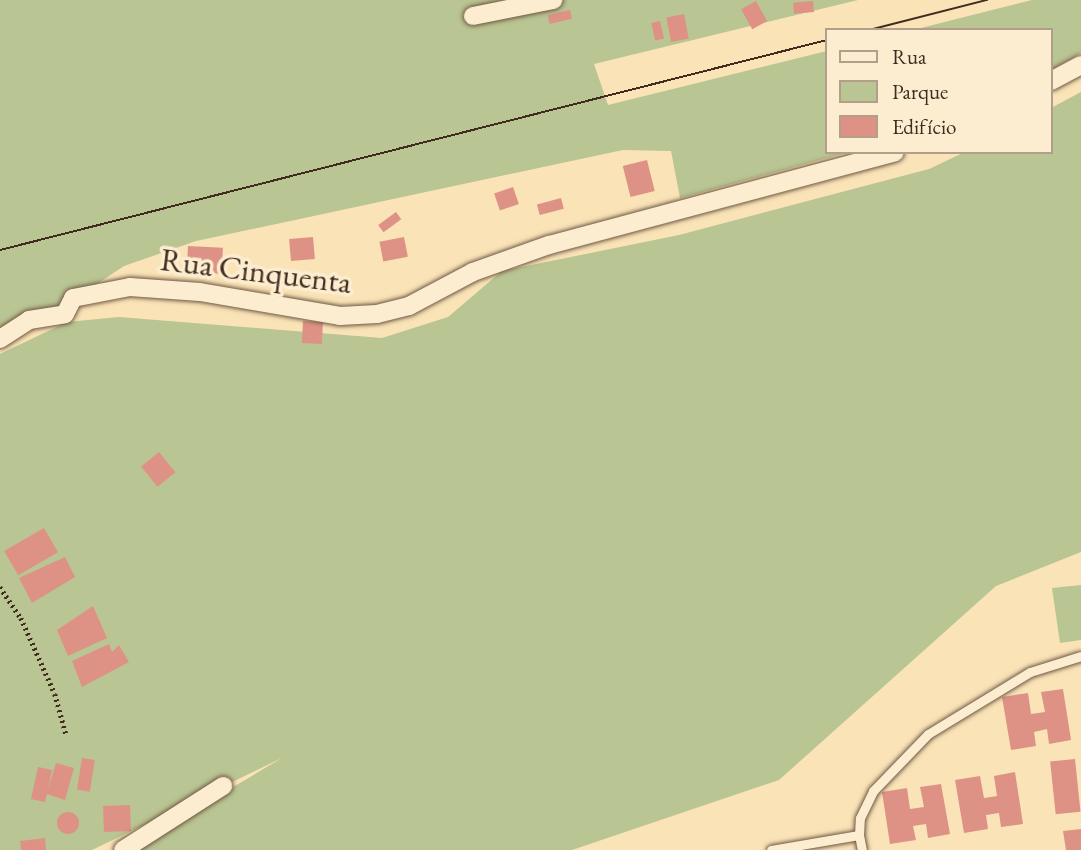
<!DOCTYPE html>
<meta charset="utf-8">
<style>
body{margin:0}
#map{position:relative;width:1081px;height:850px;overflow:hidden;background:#fae3b7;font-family:"EB Garamond",serif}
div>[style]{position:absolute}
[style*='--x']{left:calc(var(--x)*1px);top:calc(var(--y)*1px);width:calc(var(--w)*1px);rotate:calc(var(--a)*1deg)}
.green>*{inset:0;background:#b9c592}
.building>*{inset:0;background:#de9285;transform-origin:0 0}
.round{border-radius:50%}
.path>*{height:4.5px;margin-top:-2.25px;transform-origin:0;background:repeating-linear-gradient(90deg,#412b1e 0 2px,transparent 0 5.5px)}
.roads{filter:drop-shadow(0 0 2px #6f5944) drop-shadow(0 0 2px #6f5944)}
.lane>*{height:9px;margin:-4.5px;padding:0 4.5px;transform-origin:4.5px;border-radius:4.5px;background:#fcedd0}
.street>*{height:18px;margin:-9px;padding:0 9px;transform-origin:9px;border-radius:9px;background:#fcedd0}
.tram>*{height:2px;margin:-1px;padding:0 1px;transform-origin:1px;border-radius:1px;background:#412b1e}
span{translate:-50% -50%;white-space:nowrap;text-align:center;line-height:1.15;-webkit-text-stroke:7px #fcedd0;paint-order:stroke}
.street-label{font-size:32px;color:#412b1e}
.legend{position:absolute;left:825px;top:28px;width:228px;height:126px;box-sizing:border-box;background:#fcedd0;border:2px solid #b19f89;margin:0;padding:9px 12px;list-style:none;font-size:21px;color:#412b1e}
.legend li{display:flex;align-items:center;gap:14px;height:35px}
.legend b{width:35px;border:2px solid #b19f89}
</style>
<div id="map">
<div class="green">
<div style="clip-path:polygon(0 0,858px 0,594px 64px,608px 105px,827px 51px,827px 152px,849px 152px,680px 198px,671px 151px,623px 150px,196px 241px,124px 266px,0 348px)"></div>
<div style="clip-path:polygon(1032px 0,1081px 0,1081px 53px,1051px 70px,1051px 30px,913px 30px)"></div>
<div style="clip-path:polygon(1081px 92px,1081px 552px,996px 586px,779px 780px,572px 850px,127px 850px,282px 758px,92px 850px,0 850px,0 354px,67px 322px,119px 317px,382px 338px,448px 317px,502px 271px,679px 235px,929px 169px,965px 152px,1051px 152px,1051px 108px)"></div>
<div style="clip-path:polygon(1081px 585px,1081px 640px,1060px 643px,1052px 588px)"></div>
</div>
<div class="building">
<div style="left:756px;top:1px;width:23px;height:17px;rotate:61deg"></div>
<div style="left:813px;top:1px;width:11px;height:20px;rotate:85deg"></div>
<div style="left:570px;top:10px;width:9px;height:23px;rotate:77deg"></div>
<div style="left:684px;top:14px;width:25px;height:18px;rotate:79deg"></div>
<div style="left:660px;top:21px;width:18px;height:9px;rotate:77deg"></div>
<div style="left:647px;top:160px;width:32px;height:25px;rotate:76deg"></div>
<div style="left:513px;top:187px;width:18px;height:20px;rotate:71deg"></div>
<div style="left:561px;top:198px;width:11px;height:25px;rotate:75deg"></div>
<div style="left:396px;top:212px;width:9px;height:22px;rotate:54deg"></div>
<div style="left:313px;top:237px;width:22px;height:24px;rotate:85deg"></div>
<div style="left:404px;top:237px;width:20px;height:25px;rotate:79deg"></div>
<div style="left:188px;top:246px;width:35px;height:26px;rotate:3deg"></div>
<div style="left:303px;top:321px;width:20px;height:22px;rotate:3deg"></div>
<div style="left:159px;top:452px;width:26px;height:23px;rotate:51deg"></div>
<div style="left:44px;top:528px;width:28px;height:46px;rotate:60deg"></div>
<div style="clip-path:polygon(65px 557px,75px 577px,32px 603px,19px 578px)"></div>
<div style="clip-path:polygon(93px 606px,107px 638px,68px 656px,57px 630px)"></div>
<div style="clip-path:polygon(109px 644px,112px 652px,119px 645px,129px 662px,82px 687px,72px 661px)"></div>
<div style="clip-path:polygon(1063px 689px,1071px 740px,1049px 744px,1047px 729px,1034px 732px,1036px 746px,1011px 750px,1002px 697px,1028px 693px,1031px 714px,1045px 712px,1041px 692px)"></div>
<div style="left:82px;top:758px;width:13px;height:32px;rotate:9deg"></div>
<div style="left:1075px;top:759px;width:53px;height:25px;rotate:84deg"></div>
<div style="clip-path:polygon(56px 763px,74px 768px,65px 800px,47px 794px,45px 802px,31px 799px,38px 767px,52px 770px,48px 789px)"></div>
<div style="clip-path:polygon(1015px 772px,1023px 824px,1001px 827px,999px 813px,986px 815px,988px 829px,964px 833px,955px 780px,980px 776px,984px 798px,997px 796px,994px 776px)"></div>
<div style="clip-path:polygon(941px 784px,950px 834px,928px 838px,926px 824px,913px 826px,916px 840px,890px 844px,882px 792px,907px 788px,910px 809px,924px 807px,920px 787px)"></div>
<div style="left:130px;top:805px;width:26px;height:27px;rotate:88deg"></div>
<div class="round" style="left:57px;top:812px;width:22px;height:22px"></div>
<div style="clip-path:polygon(1081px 829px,1081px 850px,1066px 850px,1063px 831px)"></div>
<div style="clip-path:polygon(45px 838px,46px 850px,21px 850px,20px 841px)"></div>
</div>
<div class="path">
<div style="--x:0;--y:587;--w:37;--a:56"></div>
<div style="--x:21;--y:618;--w:83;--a:65.9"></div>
<div style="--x:55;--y:694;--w:41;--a:74.6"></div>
</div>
<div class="roads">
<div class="lane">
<div style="--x:859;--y:835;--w:15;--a:79"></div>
<div style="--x:771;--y:850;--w:89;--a:-9.7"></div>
<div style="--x:859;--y:835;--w:17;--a:-87"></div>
<div style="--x:860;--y:818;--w:30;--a:-64"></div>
<div style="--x:873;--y:791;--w:79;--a:-46"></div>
<div style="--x:928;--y:734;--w:119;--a:-31.3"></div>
<div style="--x:1030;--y:672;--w:53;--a:-17.4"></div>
</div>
<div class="street">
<div style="--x:473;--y:16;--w:82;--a:-11.3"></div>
<div style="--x:1051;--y:81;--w:34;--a:-28"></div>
<div style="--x:0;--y:339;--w:35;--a:-33"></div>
<div style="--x:29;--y:320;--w:36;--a:-9"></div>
<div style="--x:65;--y:314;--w:18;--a:-63"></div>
<div style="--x:73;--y:298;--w:58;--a:-10.9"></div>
<div style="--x:130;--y:287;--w:70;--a:4.1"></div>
<div style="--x:200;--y:292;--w:142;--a:9.7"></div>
<div style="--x:340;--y:316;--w:37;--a:-3"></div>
<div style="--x:377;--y:314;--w:33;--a:-14"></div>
<div style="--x:409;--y:306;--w:72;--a:-28"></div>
<div style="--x:473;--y:272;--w:81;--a:-19.6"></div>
<div style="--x:549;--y:245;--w:358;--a:-15"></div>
<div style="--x:123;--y:850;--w:119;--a:-32.6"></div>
</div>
</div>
<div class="tram">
<div style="--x:869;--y:30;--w:122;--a:-14.3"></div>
<div style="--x:0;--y:250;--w:853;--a:-14.25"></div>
</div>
<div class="street-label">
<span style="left:256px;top:271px;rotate:7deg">Rua Cinquenta</span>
</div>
<ul class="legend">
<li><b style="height:9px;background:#fcedd0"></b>Rua</li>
<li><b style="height:19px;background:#b9c592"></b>Parque</li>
<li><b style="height:19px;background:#de9285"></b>Edifício</li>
</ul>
</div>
